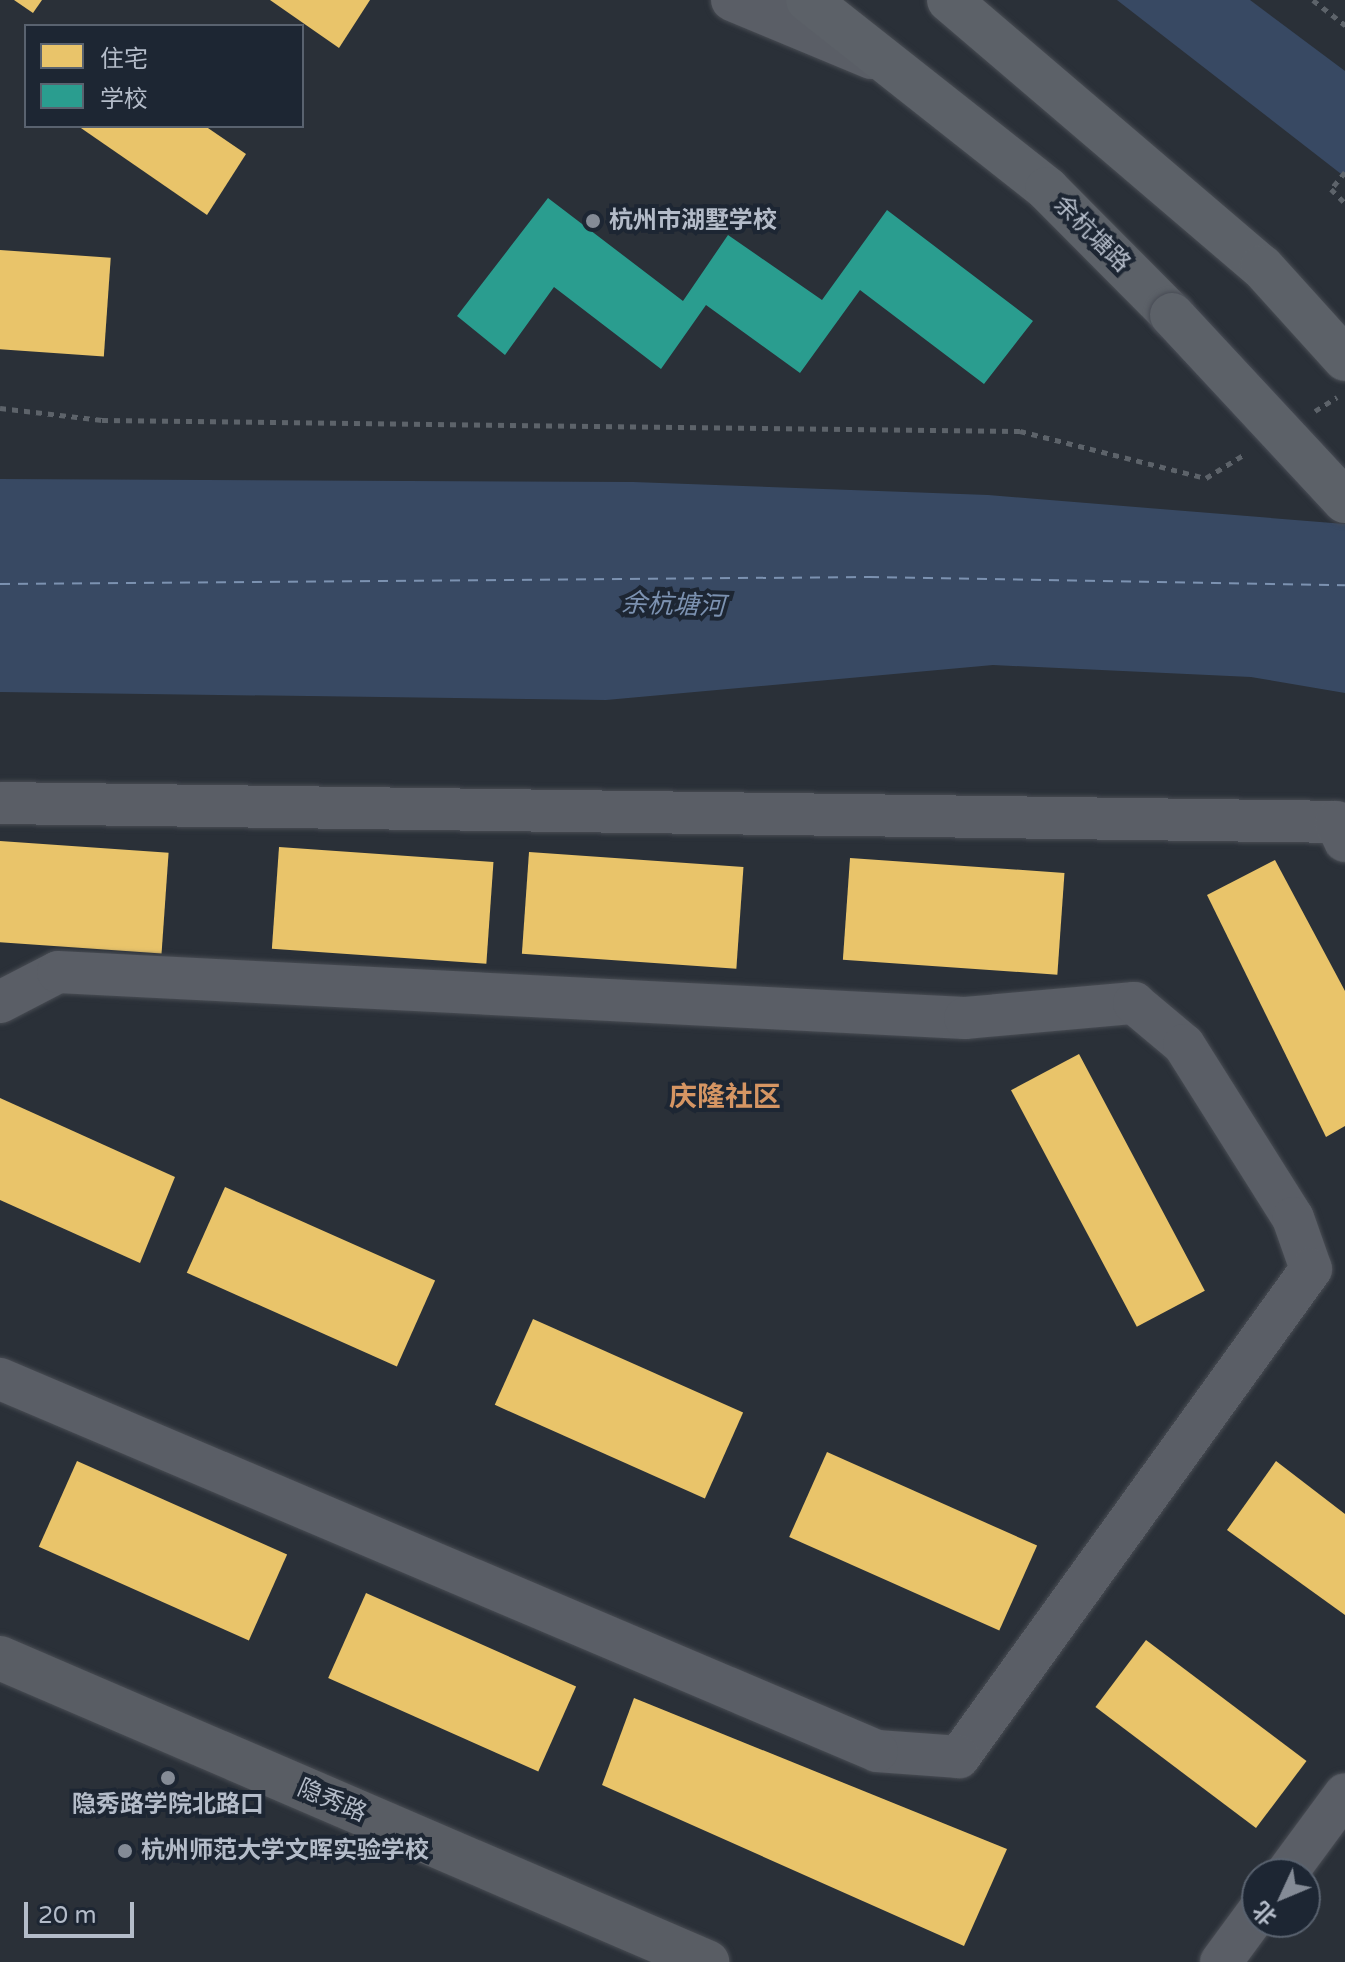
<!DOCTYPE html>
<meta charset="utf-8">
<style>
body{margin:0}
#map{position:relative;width:1345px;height:1962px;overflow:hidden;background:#2a3038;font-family:"Varela Round","Noto Sans SC",sans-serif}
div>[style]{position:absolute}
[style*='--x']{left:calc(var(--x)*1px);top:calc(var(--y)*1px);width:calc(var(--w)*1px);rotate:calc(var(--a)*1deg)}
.water>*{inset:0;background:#384963}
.homes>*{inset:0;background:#e9c46a;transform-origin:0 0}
.schools>*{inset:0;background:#2a9d8f}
.ferry>*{height:2px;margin-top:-1px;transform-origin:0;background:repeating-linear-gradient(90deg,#7c92b1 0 10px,transparent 0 18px)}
.path>*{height:5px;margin-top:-2.5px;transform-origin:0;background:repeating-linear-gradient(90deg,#5d636a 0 6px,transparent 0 12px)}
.roads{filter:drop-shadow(0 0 2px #484c53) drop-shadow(0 0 2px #484c53)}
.street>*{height:42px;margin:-21px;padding:0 21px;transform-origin:21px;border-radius:21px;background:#5a5e66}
.secondary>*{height:44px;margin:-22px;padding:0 22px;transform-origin:22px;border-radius:22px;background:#595d64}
.primary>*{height:44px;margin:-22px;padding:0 22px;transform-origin:22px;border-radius:22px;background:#5c6168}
.bridges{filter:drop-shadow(0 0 2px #484c55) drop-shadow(0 0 2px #484c55)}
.primary-bridge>*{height:44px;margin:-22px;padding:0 22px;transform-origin:22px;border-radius:22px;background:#5c6168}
.dots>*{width:22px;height:22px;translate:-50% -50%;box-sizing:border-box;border:4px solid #1d2633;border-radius:50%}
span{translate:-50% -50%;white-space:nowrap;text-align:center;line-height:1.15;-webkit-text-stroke:8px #1d2633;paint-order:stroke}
.poi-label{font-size:24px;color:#b4bcc9;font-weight:700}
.left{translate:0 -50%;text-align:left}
.street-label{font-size:24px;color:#b4bcc9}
.water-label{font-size:26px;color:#7c92b1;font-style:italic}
.quarter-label{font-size:28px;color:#d59563;font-weight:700}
.legend{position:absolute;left:24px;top:24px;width:280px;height:104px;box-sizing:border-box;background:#1d2633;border:2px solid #59626f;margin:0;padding:10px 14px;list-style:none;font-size:24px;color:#b4bcc9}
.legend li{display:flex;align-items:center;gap:16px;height:40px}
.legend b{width:40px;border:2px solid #59626f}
.north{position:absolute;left:1241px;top:1858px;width:80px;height:80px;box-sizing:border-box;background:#1d2633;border:2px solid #59626f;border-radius:50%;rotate:226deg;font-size:22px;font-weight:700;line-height:32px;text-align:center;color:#b4bcc9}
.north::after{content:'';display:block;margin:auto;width:28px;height:36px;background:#848b96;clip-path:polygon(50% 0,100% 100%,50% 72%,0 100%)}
.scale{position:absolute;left:24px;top:1902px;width:110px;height:36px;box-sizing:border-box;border:4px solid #b4bcc9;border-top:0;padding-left:10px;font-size:24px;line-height:28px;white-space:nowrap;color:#b4bcc9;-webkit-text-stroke:6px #1d2633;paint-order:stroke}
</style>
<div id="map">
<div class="water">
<div style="clip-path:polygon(1117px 0,1250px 0,1345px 71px,1345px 177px)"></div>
<div style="clip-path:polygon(0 479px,633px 482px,988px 495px,1345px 524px,1345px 693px,1251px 677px,993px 665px,606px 700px,0 692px)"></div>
</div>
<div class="homes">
<div style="clip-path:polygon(14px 0,42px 0,33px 13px)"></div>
<div style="clip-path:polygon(270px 0,370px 0,339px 48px)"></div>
<div style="clip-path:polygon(78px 126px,205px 126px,246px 154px,207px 215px)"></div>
<div style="left:0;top:250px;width:111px;height:99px;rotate:4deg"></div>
<div style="left:0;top:841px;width:169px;height:101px;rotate:4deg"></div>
<div style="left:279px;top:847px;width:215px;height:102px;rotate:4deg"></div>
<div style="left:529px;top:852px;width:215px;height:102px;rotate:4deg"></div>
<div style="left:850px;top:858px;width:215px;height:102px;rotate:4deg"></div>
<div style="clip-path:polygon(1275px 860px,1345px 991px,1345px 1126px,1326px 1137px,1207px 895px)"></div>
<div style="left:1079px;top:1054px;width:268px;height:77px;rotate:62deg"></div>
<div style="clip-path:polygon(0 1098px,175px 1177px,140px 1263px,0 1200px)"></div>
<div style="left:225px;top:1187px;width:230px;height:94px;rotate:24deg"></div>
<div style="left:533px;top:1319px;width:230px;height:94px;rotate:24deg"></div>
<div style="left:827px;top:1452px;width:230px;height:93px;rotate:24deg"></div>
<div style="left:77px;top:1461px;width:230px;height:94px;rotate:24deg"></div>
<div style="clip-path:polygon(1276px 1461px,1345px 1514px,1345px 1615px,1227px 1530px)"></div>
<div style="left:366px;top:1593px;width:230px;height:93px;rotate:24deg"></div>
<div style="left:1146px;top:1640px;width:201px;height:84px;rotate:37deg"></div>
<div style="clip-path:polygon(634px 1698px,1007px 1849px,964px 1946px,602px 1785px)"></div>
</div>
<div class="schools">
<div style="clip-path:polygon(548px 198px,683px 301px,728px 235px,822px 300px,887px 210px,1033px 321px,984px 384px,860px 290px,800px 373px,706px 305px,661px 369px,554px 287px,505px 355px,457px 316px)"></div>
</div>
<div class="ferry">
<div style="--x:0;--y:584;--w:869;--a:-0.46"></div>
<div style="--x:869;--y:577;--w:476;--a:1"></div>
</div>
<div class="path">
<div style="--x:1313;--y:0;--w:41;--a:38"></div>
<div style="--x:1345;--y:172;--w:22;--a:129"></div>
<div style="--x:1331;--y:189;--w:20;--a:45"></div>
<div style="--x:0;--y:408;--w:103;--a:6.7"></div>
<div style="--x:102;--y:420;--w:918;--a:0.69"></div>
<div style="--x:1020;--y:431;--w:192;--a:14.2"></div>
<div style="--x:1206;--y:478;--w:46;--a:-31.6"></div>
<div style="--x:1315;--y:411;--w:26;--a:-32"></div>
</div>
<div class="roads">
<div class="street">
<div style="--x:732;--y:0;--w:151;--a:22.6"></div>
<div style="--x:0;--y:803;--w:1336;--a:0.81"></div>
<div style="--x:1336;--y:822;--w:21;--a:65"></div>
<div style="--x:0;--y:1002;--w:65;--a:-27.3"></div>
<div style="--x:58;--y:972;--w:908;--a:2.9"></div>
<div style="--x:965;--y:1018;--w:170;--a:-5.1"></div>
<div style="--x:1134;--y:1003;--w:65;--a:40"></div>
<div style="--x:1184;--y:1045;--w:204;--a:57.8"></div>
<div style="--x:1293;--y:1218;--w:54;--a:70.6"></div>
<div style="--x:1311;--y:1269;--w:602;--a:125.8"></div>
<div style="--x:959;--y:1757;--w:82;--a:-175.8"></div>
<div style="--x:877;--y:1751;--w:953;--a:-157.01"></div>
<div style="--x:1286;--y:1874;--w:99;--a:-53.6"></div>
<div style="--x:1221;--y:1962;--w:61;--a:-53.7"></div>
</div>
<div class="secondary">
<div style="--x:0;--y:1658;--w:770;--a:23.27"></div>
</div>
<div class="primary">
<div style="--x:808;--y:0;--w:305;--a:38.3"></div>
<div style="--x:1047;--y:189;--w:177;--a:45.2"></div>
<div style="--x:949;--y:0;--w:411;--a:40.5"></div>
<div style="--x:1262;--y:267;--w:124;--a:47.9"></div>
</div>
</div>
<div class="bridges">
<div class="primary-bridge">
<div style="--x:1172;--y:315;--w:254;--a:47.1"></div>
</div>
</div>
<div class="dots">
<div style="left:593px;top:221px;background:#848b96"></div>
<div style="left:168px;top:1778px;background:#848b96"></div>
<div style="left:125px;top:1851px;background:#848b96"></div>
</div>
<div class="poi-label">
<span class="left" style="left:609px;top:221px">杭州市湖墅学校</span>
<span style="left:168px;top:1805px">隐秀路学院北路口</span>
<span class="left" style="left:141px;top:1851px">杭州师范大学文晖实验学校</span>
</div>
<div class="street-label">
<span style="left:1092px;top:234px;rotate:45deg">余杭塘路</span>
<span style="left:332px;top:1801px;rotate:23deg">隐秀路</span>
</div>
<div class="water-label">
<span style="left:673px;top:605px;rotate:2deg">余杭塘河</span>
</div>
<div class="quarter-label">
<span style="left:725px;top:1097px">庆隆社区</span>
</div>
<ul class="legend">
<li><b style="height:22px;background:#e9c46a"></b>住宅</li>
<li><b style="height:22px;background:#2a9d8f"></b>学校</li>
</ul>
<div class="north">北</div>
<div class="scale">20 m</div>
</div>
